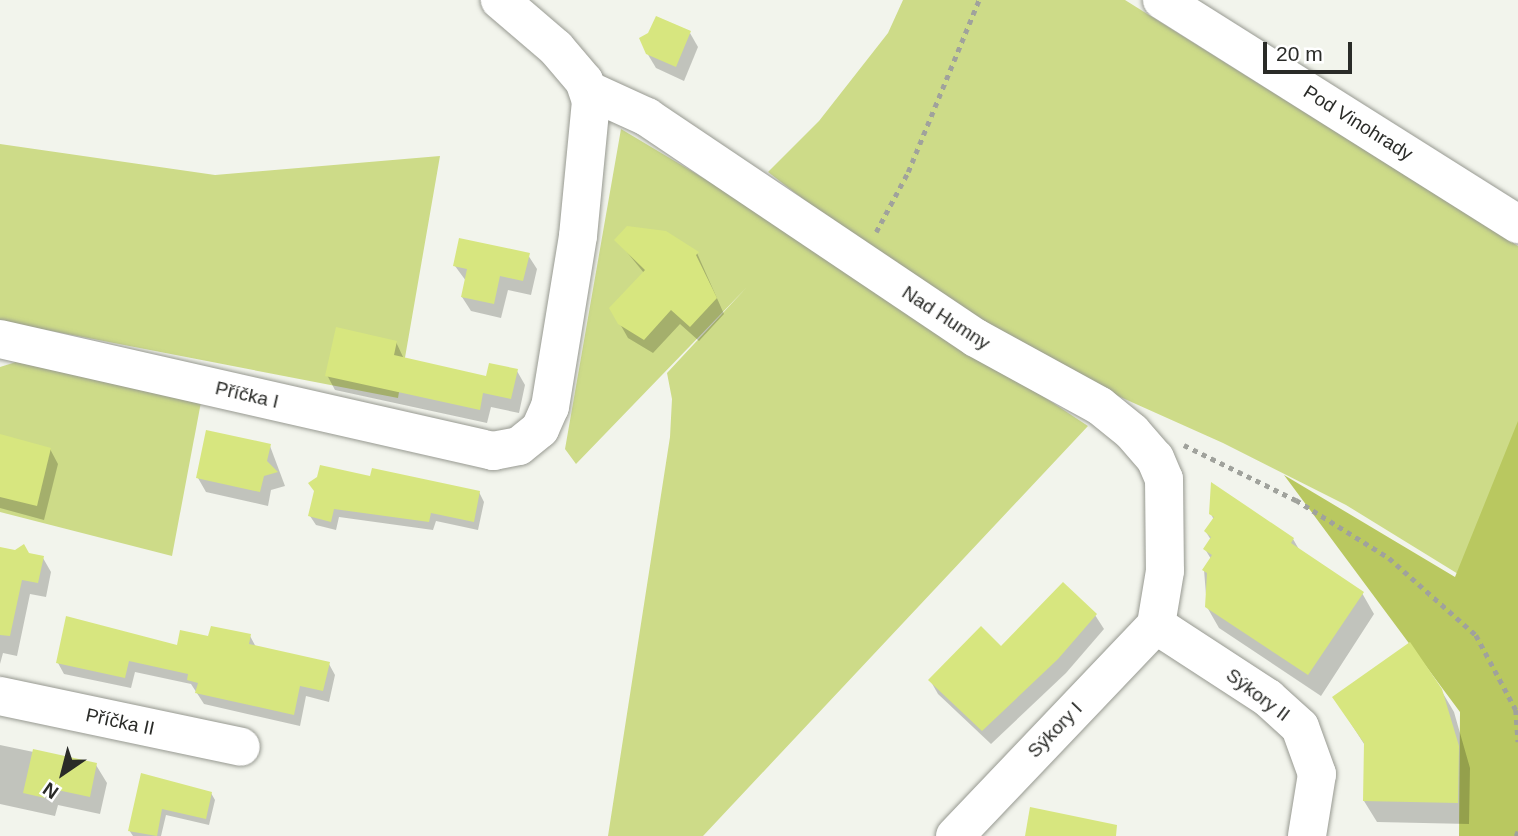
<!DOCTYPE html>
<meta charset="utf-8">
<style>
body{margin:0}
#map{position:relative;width:1518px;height:836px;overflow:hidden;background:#f2f4ec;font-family:Helvetica,sans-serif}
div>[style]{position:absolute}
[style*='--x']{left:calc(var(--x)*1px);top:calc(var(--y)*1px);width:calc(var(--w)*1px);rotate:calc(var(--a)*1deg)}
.green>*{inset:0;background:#cddb88}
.forest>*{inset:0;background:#b9c860}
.shadow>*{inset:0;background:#0003}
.building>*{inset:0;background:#d7e67f}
.path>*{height:4.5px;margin-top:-2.25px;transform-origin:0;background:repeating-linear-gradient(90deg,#a0a29c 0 5px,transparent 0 10px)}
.roads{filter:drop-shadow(0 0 2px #979991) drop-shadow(0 0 2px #979991)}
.minor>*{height:38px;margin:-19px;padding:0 19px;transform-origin:19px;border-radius:19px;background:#fff}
span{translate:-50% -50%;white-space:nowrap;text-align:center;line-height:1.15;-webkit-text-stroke:7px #fff;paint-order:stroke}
.street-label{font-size:19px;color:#2a2b28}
.north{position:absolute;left:28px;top:738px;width:70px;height:70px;-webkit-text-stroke:5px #fff;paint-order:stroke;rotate:215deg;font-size:19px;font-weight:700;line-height:28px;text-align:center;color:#2a2b28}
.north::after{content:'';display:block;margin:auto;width:24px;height:32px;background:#2a2b28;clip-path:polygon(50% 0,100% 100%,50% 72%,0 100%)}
.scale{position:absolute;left:1263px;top:42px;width:89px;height:32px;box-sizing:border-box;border:4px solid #2a2b28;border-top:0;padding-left:9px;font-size:21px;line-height:24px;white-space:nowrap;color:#2a2b28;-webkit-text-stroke:5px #fff;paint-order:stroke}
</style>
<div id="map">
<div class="green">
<div style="clip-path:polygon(903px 0,1125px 0,1518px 246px,1518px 429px,1463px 577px,1346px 505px,1223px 443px,1051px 366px,872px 252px,768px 172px,819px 121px,888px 33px)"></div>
<div style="clip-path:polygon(621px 129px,797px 234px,1088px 426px,703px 836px,608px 836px,670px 437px,672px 399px,667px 373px,747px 287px,576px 464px,565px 449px)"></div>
<div style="clip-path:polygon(0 144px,215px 175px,440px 156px,398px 398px,0 321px)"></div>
<div style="clip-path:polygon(16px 362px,201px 402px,172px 556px,0 512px,0 367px)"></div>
</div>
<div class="forest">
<div style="clip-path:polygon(1518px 421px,1518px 836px,1459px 836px,1460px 712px,1284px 475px,1455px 577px)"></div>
</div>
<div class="shadow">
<div style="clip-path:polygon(690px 33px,698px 47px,684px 81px,656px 68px,647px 53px)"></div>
<div style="clip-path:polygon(617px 240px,697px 253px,724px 314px,699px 341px,680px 324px,653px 353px,628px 338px,611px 308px,644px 273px)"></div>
<div style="clip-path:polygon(528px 255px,537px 269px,531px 295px,508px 290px,501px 318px,471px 311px,462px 297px,466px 281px,455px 266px)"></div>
<div style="clip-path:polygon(396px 342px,404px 359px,487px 378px,517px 371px,525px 385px,519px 413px,491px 407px,487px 423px,335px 390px,327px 375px)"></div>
<div style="clip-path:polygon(0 436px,50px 449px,58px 464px,44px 520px,0 508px)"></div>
<div style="clip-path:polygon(270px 446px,285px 486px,271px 490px,268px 506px,206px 492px,198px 478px)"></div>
<div style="clip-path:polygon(371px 479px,479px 492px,484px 502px,478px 530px,436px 521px,433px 530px,339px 517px,336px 530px,316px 525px,310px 516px)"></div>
<div style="clip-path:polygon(1211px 514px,1293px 539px,1300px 551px,1362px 593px,1374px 614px,1321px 696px,1219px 628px,1207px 607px,1204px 570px,1211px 559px,1205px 549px,1211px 540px,1206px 532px,1214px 520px)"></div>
<div style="clip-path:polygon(0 548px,43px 558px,51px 572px,46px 597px,30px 594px,17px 656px,3px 653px,0 664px)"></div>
<div style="clip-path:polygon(1095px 615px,1104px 629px,1066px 673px,991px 744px,938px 694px,930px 680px)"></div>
<div style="clip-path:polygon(250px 636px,256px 647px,329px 664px,335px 675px,329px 702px,306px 696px,300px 726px,204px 704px,191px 684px,135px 672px,131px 688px,64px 674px,58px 663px)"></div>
<div style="clip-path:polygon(1441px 690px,1454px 712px,1470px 768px,1469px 824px,1377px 822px,1364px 801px,1366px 747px,1334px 697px)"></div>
<div style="clip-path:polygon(0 745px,96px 765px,107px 783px,100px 814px,58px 805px,55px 816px,0 804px)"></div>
<div style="clip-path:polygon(142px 775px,211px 793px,215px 800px,209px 825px,166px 815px,161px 836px,133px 836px,129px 830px)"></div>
</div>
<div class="building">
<div style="clip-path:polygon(656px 16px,691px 31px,676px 67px,646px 54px,639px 38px,648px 33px)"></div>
<div style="clip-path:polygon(627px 226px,666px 231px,699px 252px,696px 255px,717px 298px,690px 327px,671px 310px,644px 340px,618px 324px,609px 308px,645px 270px,614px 240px)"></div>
<div style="clip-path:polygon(459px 238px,530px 253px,523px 281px,500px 276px,494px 304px,461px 297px,467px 269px,453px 266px)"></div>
<div style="clip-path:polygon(336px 327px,397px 341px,394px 355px,486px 376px,489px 363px,518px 369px,511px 399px,483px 393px,480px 410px,325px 376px)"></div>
<div style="clip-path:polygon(206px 430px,271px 444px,267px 461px,278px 472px,264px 476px,260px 492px,196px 478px)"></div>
<div style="clip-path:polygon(0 434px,51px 448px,37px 506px,0 497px)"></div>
<div style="clip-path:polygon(320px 465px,370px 476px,372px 468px,480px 491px,474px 522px,431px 513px,429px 522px,334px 509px,331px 522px,308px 516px,314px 491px,308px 483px,317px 477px)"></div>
<div style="clip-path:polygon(1211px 482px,1294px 538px,1291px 543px,1364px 592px,1308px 675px,1205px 607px,1207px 573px,1202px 570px,1212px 555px,1203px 549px,1211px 537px,1204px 531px,1214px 517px,1209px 514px)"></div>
<div style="clip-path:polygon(24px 544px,29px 553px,44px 556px,38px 583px,22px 580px,10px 636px,0 635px,0 547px,15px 550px)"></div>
<div style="clip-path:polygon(1063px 582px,1097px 614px,1058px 659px,982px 731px,928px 680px,981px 626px,1001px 646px)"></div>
<div style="clip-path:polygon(66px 616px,177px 645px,180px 630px,208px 636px,211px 626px,251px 634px,249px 644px,330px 662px,323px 691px,300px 686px,294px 715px,195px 693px,198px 683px,187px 680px,188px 674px,129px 661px,125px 678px,56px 663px)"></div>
<div style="clip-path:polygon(1410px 642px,1442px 689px,1459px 746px,1458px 803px,1363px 801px,1364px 743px,1332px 697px)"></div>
<div style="clip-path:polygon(33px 749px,97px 763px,90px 797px,48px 788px,45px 798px,23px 793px)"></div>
<div style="clip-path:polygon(141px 773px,212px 792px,206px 819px,162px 809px,157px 836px,128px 831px)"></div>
<div style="clip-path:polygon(1030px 807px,1117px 825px,1116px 836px,1025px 836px)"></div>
</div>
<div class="path">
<div style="--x:876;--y:232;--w:68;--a:-61.9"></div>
<div style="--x:908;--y:172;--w:186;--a:-67.6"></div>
<div style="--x:1184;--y:445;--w:125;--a:26.2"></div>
<div style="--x:1296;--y:500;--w:110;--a:31.9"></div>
<div style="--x:1389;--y:558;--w:116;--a:41.5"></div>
<div style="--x:1476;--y:635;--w:85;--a:61.9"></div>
<div style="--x:1516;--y:710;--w:32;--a:86"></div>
<div style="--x:1516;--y:836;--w:5;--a:-68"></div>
</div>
<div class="roads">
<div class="minor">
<div style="--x:1162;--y:0;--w:421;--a:32.2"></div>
<div style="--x:590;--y:91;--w:63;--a:24.5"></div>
<div style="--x:647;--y:117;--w:396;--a:33.9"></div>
<div style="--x:976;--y:338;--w:141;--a:28.7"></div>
<div style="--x:1100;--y:406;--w:41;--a:39.1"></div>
<div style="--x:1132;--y:432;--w:35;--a:49"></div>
<div style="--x:1155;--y:458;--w:23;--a:67"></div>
<div style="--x:1164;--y:479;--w:92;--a:89.4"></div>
<div style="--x:1165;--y:571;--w:55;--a:99.5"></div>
<div style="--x:0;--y:339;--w:506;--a:12.8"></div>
<div style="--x:493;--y:451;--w:26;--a:-11"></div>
<div style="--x:519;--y:446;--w:27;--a:-39"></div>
<div style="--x:540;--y:429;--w:24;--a:-66"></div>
<div style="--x:550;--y:407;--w:173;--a:-80.7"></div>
<div style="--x:578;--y:236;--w:136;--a:-84.5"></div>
<div style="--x:591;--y:101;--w:21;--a:-109"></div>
<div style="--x:584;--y:81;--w:43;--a:-130.3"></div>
<div style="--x:556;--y:48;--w:74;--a:-139.4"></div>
<div style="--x:1156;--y:625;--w:134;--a:33.1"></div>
<div style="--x:1268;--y:698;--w:43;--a:42.2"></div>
<div style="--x:1300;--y:727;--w:50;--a:70.1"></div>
<div style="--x:1317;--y:774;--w:63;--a:99.2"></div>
<div style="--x:0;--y:696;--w:246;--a:11.9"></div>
<div style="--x:955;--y:836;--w:291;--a:-46.4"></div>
</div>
</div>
<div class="street-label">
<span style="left:1358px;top:123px;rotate:32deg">Pod Vinohrady</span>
<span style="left:946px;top:318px;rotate:33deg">Nad Humny</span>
<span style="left:247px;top:395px;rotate:13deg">Příčka I</span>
<span style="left:1258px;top:695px;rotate:37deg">Sýkory II</span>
<span style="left:120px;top:722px;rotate:12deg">Příčka II</span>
<span style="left:1055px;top:730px;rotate:-46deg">Sýkory I</span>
</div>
<div class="north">N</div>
<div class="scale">20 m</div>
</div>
